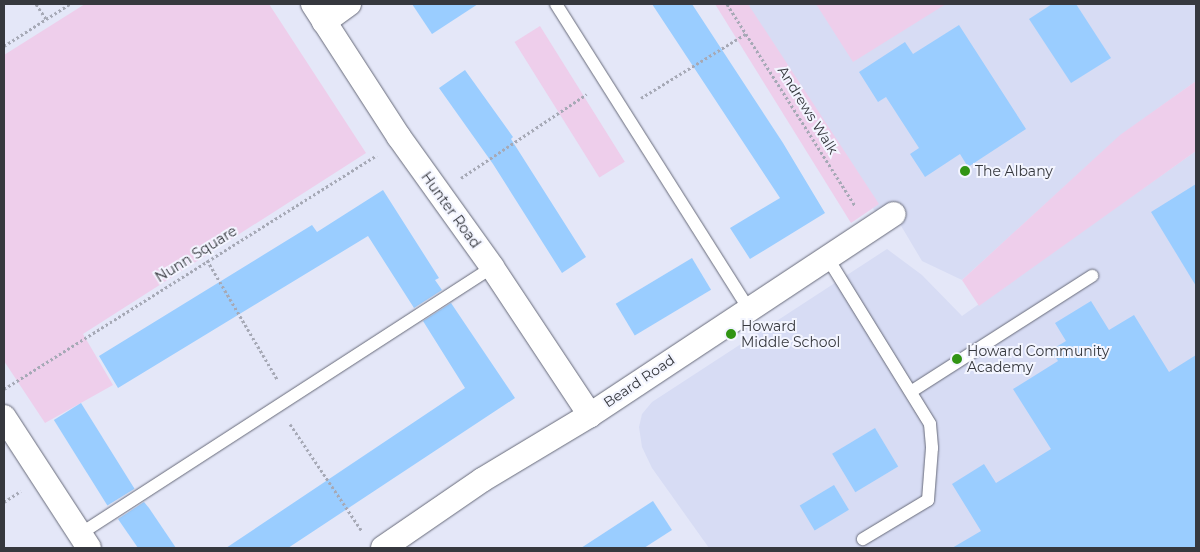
<!DOCTYPE html>
<style>
body{margin:0}
#map{position:relative;width:1200px;height:552px;overflow:hidden;background:#e4e7f8;font-family:Montserrat,sans-serif}
div>[style]{position:absolute}
[style*='--x']{left:calc(var(--x)*1px);top:calc(var(--y)*1px);width:calc(var(--w)*1px);rotate:calc(var(--a)*1deg)}
.built>*{inset:0;background:#d7dcf4}
.green>*{inset:0;background:#eeceeb;transform-origin:0 0}
.building>*{inset:0;background:#9acdff;transform-origin:0 0}
.path>*{height:3px;margin-top:-1.5px;transform-origin:0;background:repeating-linear-gradient(90deg,#a6a9b6 0 2.5px,transparent 0 5px)}
.roads{filter:drop-shadow(0 0 1px #676a79) drop-shadow(0 0 1px #676a79)}
.lane>*{height:12px;margin:-6px;padding:0 6px;transform-origin:6px;border-radius:6px;background:#fff}
.street>*{height:24px;margin:-12px;padding:0 12px;transform-origin:12px;border-radius:12px;background:#fff}
.dots>*{width:14px;height:14px;translate:-50% -50%;box-sizing:border-box;border:2px solid #f3f5ff;border-radius:50%}
span{translate:-50% -50%;white-space:nowrap;text-align:center;line-height:1.15;-webkit-text-stroke:4px #f3f5ff;paint-order:stroke}
.street-label{font-size:14px;color:#36383e}
.poi-label{font-size:14px;color:#36383e}
.left{translate:0 -50%;text-align:left}
.frame{position:absolute;inset:0;border:5px solid #36383e;pointer-events:none}
</style>
<div id="map">
<div class="built">
<div style="clip-path:polygon(744px 4px,1196px 4px,1196px 81px,1120px 136px,962px 280px,922px 261px,894px 214px,876px 213px)"></div>
<div style="clip-path:polygon(1196px 151px,1196px 548px,709px 548px,652px 468px,642px 447px,639px 427px,642px 414px,652px 402px,887px 249px,922px 275px,962px 316px)"></div>
</div>
<div class="green">
<div style="clip-path:polygon(85px 4px,269px 4px,366px 153px,83px 334px,113px 385px,45px 423px,4px 361px,4px 55px)"></div>
<div style="clip-path:polygon(715px 4px,748px 4px,879px 204px,851px 223px)"></div>
<div style="clip-path:polygon(816px 4px,946px 4px,853px 62px)"></div>
<div style="left:540px;top:26px;width:160px;height:30px;rotate:58deg"></div>
<div style="clip-path:polygon(1196px 81px,1196px 151px,979px 306px,962px 280px,1120px 135px)"></div>
</div>
<div class="building">
<div style="clip-path:polygon(412px 4px,478px 4px,432px 34px)"></div>
<div style="clip-path:polygon(652px 4px,692px 4px,783px 143px,825px 213px,750px 259px,730px 228px,780px 198px)"></div>
<div style="clip-path:polygon(1052px 4px,1076px 4px,1111px 58px,1071px 83px,1029px 19px)"></div>
<div style="clip-path:polygon(959px 25px,1026px 129px,968px 167px,960px 154px,925px 177px,910px 154px,919px 148px,886px 97px,878px 102px,859px 72px,905px 42px,913px 54px)"></div>
<div style="clip-path:polygon(465px 70px,513px 137px,511px 139px,586px 257px,562px 273px,493px 164px,439px 88px)"></div>
<div style="clip-path:polygon(1196px 184px,1196px 286px,1151px 212px)"></div>
<div style="clip-path:polygon(383px 190px,439px 278px,435px 280px,442px 290px,414px 308px,368px 236px,118px 388px,99px 356px,312px 225px,317px 232px)"></div>
<div style="left:692px;top:258px;width:37px;height:89px;rotate:59deg"></div>
<div style="clip-path:polygon(1091px 301px,1109px 330px,1134px 315px,1169px 372px,1196px 355px,1196px 548px,952px 548px,981px 531px,952px 484px,984px 464px,996px 483px,1051px 449px,1013px 389px,1058px 361px,1051px 350px,1066px 341px,1055px 323px)"></div>
<div style="clip-path:polygon(451px 303px,515px 398px,288px 548px,226px 548px,465px 388px,423px 321px)"></div>
<div style="left:81px;top:403px;width:101px;height:32px;rotate:58deg"></div>
<div style="left:875px;top:428px;width:45px;height:50px;rotate:59deg"></div>
<div style="left:834px;top:485px;width:29px;height:40px;rotate:59deg"></div>
<div style="clip-path:polygon(653px 501px,672px 530px,644px 548px,581px 548px)"></div>
<div style="clip-path:polygon(144px 502px,149px 508px,176px 548px,138px 548px,118px 519px)"></div>
</div>
<div class="path">
<div style="--x:36;--y:4;--w:18;--a:56"></div>
<div style="--x:727;--y:4;--w:239;--a:57.6"></div>
<div style="--x:4;--y:46;--w:78;--a:-32.5"></div>
<div style="--x:641;--y:98;--w:124;--a:-31.5"></div>
<div style="--x:461;--y:178;--w:151;--a:-33.7"></div>
<div style="--x:207;--y:260;--w:138;--a:59.5"></div>
<div style="--x:4;--y:389;--w:440;--a:-32.1"></div>
<div style="--x:290;--y:424;--w:129;--a:56.1"></div>
<div style="--x:4;--y:502;--w:20;--a:-33"></div>
</div>
<div class="roads">
<div class="lane">
<div style="--x:556;--y:4;--w:361;--a:57.7"></div>
<div style="--x:827;--y:257;--w:196;--a:58.3"></div>
<div style="--x:930;--y:424;--w:24;--a:85"></div>
<div style="--x:932;--y:448;--w:52;--a:94.4"></div>
<div style="--x:928;--y:500;--w:76;--a:149"></div>
<div style="--x:912;--y:391;--w:214;--a:-32.6"></div>
<div style="--x:80;--y:534;--w:491;--a:-32.9"></div>
</div>
<div class="street">
<div style="--x:313;--y:4;--w:158;--a:57.1"></div>
<div style="--x:399;--y:137;--w:160;--a:54.4"></div>
<div style="--x:492;--y:267;--w:178;--a:56.5"></div>
<div style="--x:324;--y:22;--w:31;--a:-36"></div>
<div style="--x:4;--y:417;--w:156;--a:57"></div>
<div style="--x:383;--y:548;--w:120;--a:-34.5"></div>
<div style="--x:482;--y:480;--w:126;--a:-31"></div>
<div style="--x:590;--y:415;--w:364;--a:-33.5"></div>
</div>
</div>
<div class="dots">
<div style="left:965px;top:171px;background:#319414"></div>
<div style="left:731px;top:334px;background:#319414"></div>
<div style="left:957px;top:359px;background:#319414"></div>
</div>
<div class="street-label">
<span style="left:808px;top:110px;rotate:58deg">Andrews Walk</span>
<span style="left:451px;top:210px;rotate:54deg">Hunter Road</span>
<span style="left:196px;top:254px;rotate:-32deg">Nunn Square</span>
<span style="left:639px;top:381px;rotate:-34deg">Beard Road</span>
</div>
<div class="poi-label">
<span class="left" style="left:975px;top:171px">The Albany</span>
<span class="left" style="left:741px;top:334px">Howard<br>Middle School</span>
<span class="left" style="left:967px;top:359px">Howard Community<br>Academy</span>
</div>
<div class="frame"></div>
</div>
